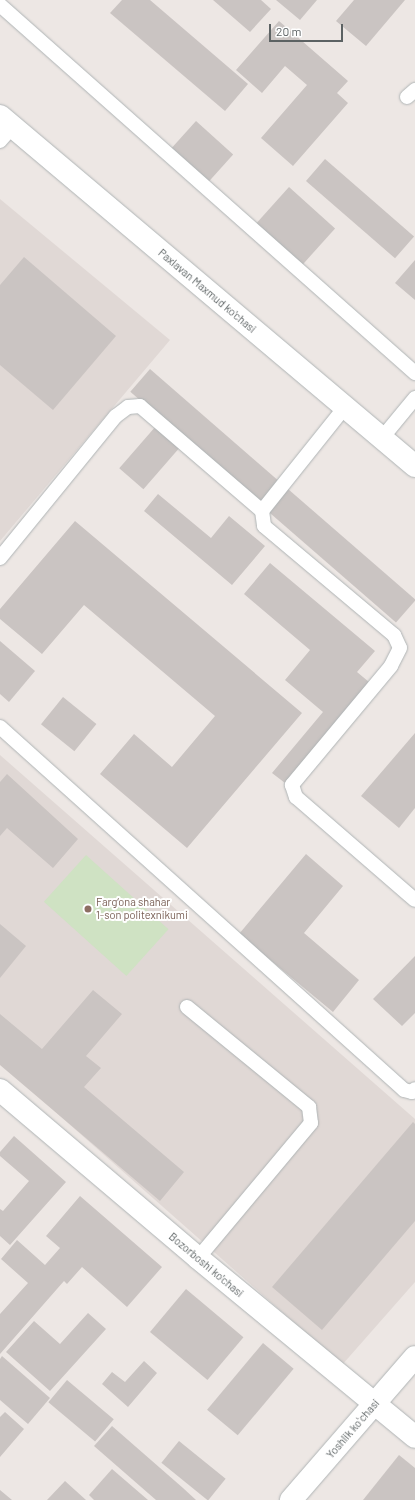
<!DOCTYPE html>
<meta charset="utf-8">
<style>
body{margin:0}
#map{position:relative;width:415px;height:1500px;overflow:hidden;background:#ede7e4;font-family:Barlow,sans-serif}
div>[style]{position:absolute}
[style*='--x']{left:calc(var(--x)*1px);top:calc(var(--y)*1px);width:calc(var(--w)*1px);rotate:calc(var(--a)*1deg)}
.education>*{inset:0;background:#e0d8d5}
.green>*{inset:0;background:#cfe2c3;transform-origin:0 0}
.building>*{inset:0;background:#cac4c2;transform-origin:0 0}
.roads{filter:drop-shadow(0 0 1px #afb4b5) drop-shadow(0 0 1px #afb4b5)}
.lane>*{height:14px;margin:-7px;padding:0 7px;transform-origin:7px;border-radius:7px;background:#fff}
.street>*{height:22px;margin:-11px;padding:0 11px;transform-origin:11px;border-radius:11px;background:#fff}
.secondary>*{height:22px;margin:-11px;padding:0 11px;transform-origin:11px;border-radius:11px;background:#fff}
.dots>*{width:11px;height:11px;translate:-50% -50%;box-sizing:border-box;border:2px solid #fff;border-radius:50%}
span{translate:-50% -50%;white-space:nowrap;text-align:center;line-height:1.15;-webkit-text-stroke:4px #fff;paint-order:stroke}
.street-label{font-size:11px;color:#5c6263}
.education-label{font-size:11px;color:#785e54}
.left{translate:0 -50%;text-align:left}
.scale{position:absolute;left:269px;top:24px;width:74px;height:18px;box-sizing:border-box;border:2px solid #5c6263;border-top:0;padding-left:5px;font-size:12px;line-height:14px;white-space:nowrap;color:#5c6263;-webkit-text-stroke:3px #fff;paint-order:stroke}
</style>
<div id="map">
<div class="education">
<div style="clip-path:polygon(0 199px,170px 340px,0 541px)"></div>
<div style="clip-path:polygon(0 755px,415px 1119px,415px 1282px,342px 1365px,0 1063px)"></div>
</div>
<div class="green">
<div style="left:86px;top:855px;width:111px;height:63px;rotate:42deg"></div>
</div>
<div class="building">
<div style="clip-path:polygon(122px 0,150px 0,248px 84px,225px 111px,110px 13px)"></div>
<div style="clip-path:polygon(213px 0,261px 0,271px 9px,250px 32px)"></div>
<div style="clip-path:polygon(276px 0,317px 0,300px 20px)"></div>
<div style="clip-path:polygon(354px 0,405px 0,366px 46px,336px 21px)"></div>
<div style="clip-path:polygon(279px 21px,348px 81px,337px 93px,348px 103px,293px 166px,261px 138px,307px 85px,285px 66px,262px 93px,236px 70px)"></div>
<div style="left:196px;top:121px;width:50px;height:38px;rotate:42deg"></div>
<div style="left:325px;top:159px;width:118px;height:29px;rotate:41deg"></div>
<div style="left:289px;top:187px;width:62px;height:49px;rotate:42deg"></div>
<div style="clip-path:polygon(24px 257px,116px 336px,53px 410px,0 365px,0 285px)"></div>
<div style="clip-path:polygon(415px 260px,415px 300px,395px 283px)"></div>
<div style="left:150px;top:369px;width:352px;height:30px;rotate:41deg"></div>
<div style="left:156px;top:426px;width:32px;height:56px;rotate:41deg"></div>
<div style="clip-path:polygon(158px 494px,211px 538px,229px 516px,265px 546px,232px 585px,144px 511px)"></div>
<div style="clip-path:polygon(75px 521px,302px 713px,187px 848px,100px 774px,134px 734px,172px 767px,215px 716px,84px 605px,42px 654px,0 619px,0 609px)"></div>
<div style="clip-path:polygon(270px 563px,375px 651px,357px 672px,369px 682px,285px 783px,272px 773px,323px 712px,285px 680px,310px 650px,244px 594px)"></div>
<div style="clip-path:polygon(0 641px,35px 671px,9px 702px,0 694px)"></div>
<div style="left:63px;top:697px;width:43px;height:35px;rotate:39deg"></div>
<div style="clip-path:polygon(415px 733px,415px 808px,399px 828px,361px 796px)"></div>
<div style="clip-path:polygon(7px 774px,78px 839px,53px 868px,7px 828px,0 836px,0 782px)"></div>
<div style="clip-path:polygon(306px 854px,343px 886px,304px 933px,359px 980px,333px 1012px,239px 934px)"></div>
<div style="clip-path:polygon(0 924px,26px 946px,0 978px)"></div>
<div style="clip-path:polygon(415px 956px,415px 1013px,402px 1026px,373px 999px)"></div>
<div style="clip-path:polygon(93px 990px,122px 1014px,86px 1056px,101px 1068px,84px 1087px,184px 1172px,160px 1201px,0 1065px,0 1014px,42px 1049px)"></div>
<div style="clip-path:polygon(413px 1122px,415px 1124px,415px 1221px,322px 1330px,272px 1287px)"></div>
<div style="clip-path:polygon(14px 1136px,66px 1182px,10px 1245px,0 1236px,0 1209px,3px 1211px,29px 1181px,0 1156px,0 1152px)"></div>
<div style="clip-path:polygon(80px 1196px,162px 1267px,127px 1307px,82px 1267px,67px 1284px,64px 1281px,0 1354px,0 1314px,28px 1283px,1px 1259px,17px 1240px,45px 1265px,60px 1248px,46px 1236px)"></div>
<div style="left:186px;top:1289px;width:75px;height:56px;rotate:40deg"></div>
<div style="clip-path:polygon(88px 1313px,106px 1329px,50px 1391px,6px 1352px,34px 1321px,60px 1344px)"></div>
<div style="left:263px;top:1343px;width:40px;height:87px;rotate:40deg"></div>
<div style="clip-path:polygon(2px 1356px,50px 1398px,28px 1424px,0 1400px,0 1359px)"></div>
<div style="clip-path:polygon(144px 1361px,157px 1373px,128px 1407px,102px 1384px,112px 1372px,125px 1382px)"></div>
<div style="left:67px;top:1380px;width:61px;height:29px;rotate:40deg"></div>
<div style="clip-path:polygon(5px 1412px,24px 1429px,0 1457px,0 1417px)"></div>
<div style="clip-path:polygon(112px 1426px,183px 1488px,196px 1500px,156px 1500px,94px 1446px)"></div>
<div style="left:179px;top:1441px;width:60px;height:28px;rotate:39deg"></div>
<div style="clip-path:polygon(399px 1455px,415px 1468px,415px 1500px,363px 1500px)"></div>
<div style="clip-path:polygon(112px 1469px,148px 1500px,94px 1500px,89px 1495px)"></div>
<div style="clip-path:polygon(65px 1481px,86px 1500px,47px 1500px)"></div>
<div style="clip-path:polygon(0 1490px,12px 1500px,0 1500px)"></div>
</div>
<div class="roads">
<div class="lane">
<div style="--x:0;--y:5;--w:555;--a:41.56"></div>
<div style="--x:407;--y:97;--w:11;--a:-41"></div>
<div style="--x:0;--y:141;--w:20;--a:-49"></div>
<div style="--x:345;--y:407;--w:133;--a:128.6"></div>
<div style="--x:262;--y:511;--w:15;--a:82"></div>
<div style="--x:264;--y:526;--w:170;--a:40"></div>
<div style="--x:394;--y:635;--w:14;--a:65"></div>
<div style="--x:400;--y:648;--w:20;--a:117"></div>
<div style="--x:391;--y:666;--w:155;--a:129.8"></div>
<div style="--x:292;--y:785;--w:13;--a:72"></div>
<div style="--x:296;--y:797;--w:157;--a:40.9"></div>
<div style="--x:382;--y:438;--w:52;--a:-50.5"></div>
<div style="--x:0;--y:558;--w:183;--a:-50.8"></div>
<div style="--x:116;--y:416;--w:15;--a:-37"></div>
<div style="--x:128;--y:407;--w:12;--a:-5"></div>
<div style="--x:140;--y:406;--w:161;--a:40.7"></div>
<div style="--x:0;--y:727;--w:543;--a:41.94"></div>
<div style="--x:404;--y:1090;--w:8;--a:14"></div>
<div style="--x:412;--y:1092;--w:4;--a:-45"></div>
<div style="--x:187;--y:1007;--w:158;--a:39.3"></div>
<div style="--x:309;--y:1107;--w:16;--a:83"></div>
<div style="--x:311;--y:1123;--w:176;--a:129.9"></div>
</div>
<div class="street">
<div style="--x:0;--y:116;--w:543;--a:40.14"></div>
<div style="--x:0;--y:1090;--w:260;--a:40.3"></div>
<div style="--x:198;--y:1258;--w:281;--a:39.5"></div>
</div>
<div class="secondary">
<div style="--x:291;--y:1500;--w:189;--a:-49.1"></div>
</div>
</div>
<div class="dots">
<div style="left:88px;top:909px;background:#8d6e63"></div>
</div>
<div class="street-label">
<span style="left:207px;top:291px;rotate:40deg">Paxlavan Maxmud ko'chasi</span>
<span style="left:206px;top:1265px;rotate:40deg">Bozorboshi ko'chasi</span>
<span style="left:353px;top:1429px;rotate:-49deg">Yoshlik koʻchasi</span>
</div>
<div class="education-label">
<span class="left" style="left:96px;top:909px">Farg‘ona shahar<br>1-son politexnikumi</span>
</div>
<div class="scale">20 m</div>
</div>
